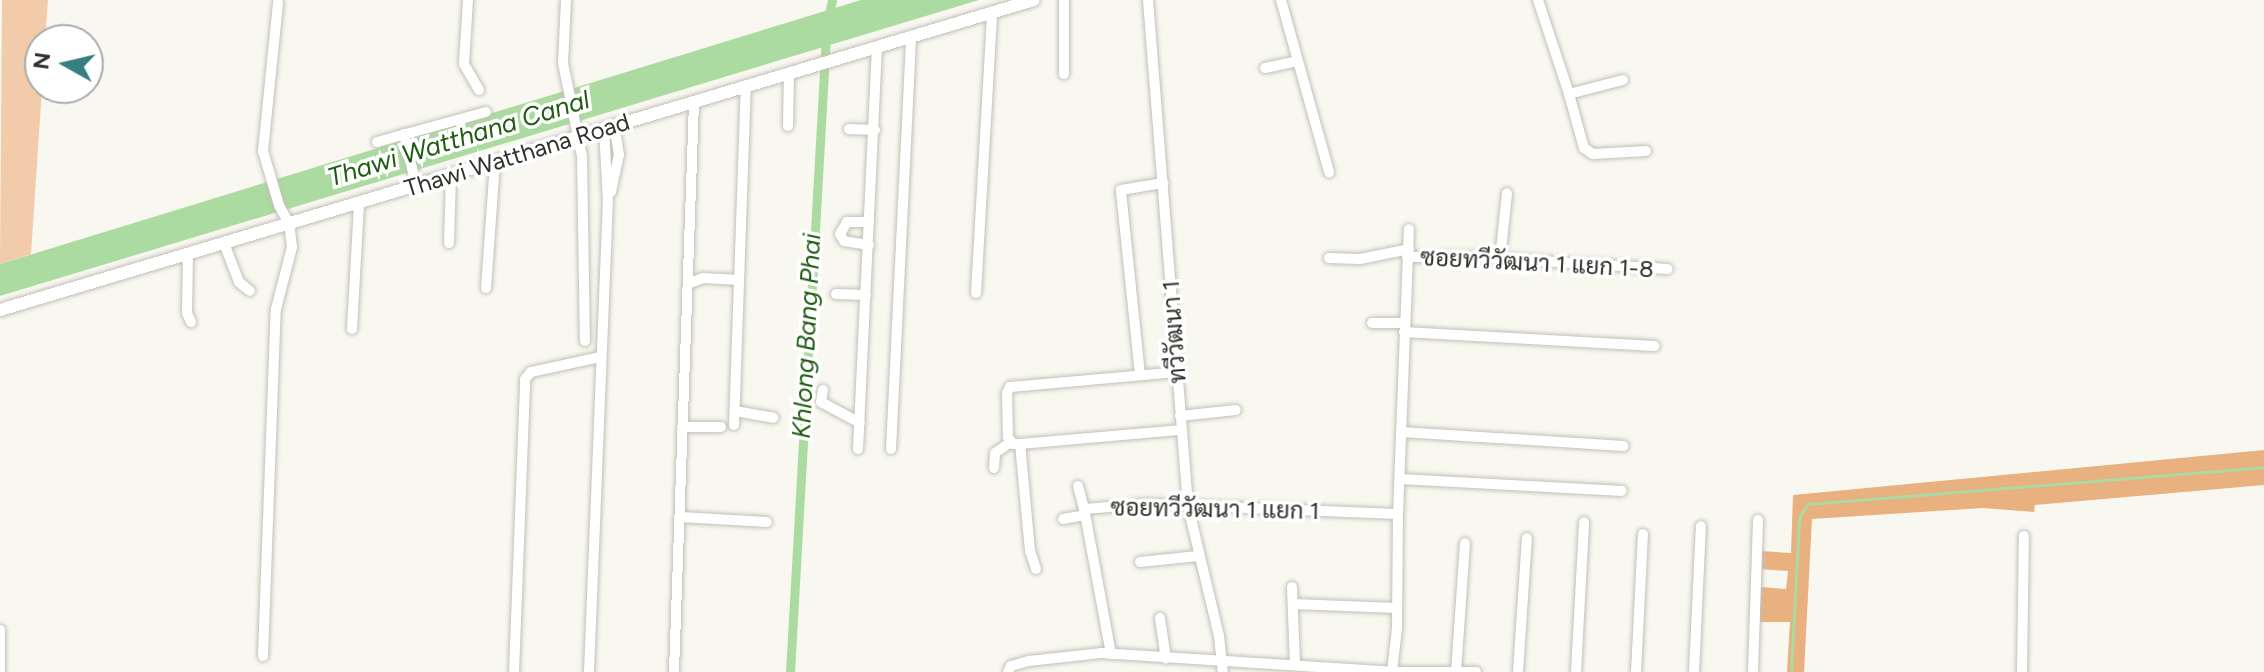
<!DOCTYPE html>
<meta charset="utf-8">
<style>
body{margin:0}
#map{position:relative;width:2264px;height:672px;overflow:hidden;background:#f9f8f0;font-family:Figtree,Sarabun,sans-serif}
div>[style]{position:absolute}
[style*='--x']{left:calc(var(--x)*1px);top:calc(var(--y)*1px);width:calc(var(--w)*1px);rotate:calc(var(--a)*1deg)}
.green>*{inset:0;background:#f1cbaa}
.forest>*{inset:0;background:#e9b180}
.water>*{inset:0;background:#acdba1}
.stream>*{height:3px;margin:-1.5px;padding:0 1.5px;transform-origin:1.5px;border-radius:1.5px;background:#acdba1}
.canal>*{height:9px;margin:-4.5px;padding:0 4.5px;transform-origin:4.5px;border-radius:4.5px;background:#acdba1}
.roads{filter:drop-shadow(0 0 2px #c1c0b8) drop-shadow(0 0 2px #c1c0b8)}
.minor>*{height:10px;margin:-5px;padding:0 5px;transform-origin:5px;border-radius:5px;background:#fff}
.major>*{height:12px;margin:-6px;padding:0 6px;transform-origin:6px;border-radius:6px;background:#fff}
span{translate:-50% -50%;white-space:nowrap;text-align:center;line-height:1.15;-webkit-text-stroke:7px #fff;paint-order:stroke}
.street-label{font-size:24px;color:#30302c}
.water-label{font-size:26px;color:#205c11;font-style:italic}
.north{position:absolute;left:24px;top:24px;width:80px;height:80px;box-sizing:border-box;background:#fff;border:2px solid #acacab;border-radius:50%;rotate:278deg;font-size:22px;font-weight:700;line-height:32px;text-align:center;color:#30302c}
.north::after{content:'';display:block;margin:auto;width:28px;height:36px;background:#357e81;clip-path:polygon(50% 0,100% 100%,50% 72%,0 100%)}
</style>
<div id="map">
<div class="green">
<div style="clip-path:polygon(2px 0,48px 0,45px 40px,40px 40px,42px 88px,31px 254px,0 264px)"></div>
</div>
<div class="forest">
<div style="clip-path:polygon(2264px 450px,2264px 485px,2035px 505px,2034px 512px,1983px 508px,1812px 519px,1804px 672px,1787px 672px,1790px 622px,1760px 622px,1760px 587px,1786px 589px,1788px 571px,1760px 569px,1761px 551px,1791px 553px,1793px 495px)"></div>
</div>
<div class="water">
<div style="clip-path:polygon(861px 0,979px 0,0 296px,0 264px)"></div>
</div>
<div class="stream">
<div style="--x:1791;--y:672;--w:155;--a:-87"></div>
<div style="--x:1799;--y:517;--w:16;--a:-55"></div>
<div style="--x:1808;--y:504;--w:457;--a:-4.6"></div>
</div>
<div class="canal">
<div style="--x:828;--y:18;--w:18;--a:-77"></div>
<div style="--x:790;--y:672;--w:636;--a:-86.76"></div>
</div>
<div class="roads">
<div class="minor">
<div style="--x:468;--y:0;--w:64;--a:93.6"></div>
<div style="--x:464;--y:64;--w:30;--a:60"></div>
<div style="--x:566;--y:0;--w:63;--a:92.7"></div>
<div style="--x:563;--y:63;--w:95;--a:78.5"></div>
<div style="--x:582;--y:156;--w:185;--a:89.1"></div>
<div style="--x:1148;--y:0;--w:508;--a:85.48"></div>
<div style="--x:1188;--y:506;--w:134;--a:76.6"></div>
<div style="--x:1219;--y:636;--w:36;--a:84"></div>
<div style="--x:1281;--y:0;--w:179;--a:74.4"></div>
<div style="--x:1538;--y:0;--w:99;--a:71.7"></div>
<div style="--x:1265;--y:68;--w:33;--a:-12"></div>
<div style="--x:1064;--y:74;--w:74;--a:-90"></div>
<div style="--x:1623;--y:80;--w:56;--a:165.5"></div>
<div style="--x:1569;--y:94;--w:56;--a:74.5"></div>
<div style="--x:1584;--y:148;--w:11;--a:34"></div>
<div style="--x:1593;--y:154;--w:53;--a:-3.2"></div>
<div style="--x:788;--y:126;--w:53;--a:-88.9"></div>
<div style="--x:849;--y:129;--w:26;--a:2"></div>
<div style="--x:404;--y:134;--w:52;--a:76.8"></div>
<div style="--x:377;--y:142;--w:113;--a:-15.4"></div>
<div style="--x:611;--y:192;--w:38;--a:-78"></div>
<div style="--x:619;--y:155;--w:31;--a:-99"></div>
<div style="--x:224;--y:243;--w:42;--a:69"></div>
<div style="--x:239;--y:282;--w:14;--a:39"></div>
<div style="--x:449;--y:243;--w:69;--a:-88.3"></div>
<div style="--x:869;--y:245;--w:25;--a:-171"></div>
<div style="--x:844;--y:241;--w:8;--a:-120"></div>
<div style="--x:840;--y:234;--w:14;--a:-60"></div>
<div style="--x:847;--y:222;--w:22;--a:0"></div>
<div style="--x:188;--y:254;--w:59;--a:91"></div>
<div style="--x:187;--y:313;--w:10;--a:66"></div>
<div style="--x:1407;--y:257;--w:69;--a:0"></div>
<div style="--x:1476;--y:257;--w:192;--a:3.6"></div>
<div style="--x:1329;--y:258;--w:31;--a:2"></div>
<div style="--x:1360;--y:259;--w:50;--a:-11.5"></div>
<div style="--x:1500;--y:259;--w:66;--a:-83.9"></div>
<div style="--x:690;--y:283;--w:14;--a:-21"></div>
<div style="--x:703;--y:278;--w:36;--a:3"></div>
<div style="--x:486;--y:288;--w:127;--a:-85.9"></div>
<div style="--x:976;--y:293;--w:280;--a:-86.7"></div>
<div style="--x:836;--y:294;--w:30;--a:2"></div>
<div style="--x:1372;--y:323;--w:32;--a:0"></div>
<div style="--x:352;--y:329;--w:126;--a:-86.8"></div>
<div style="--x:1404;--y:332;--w:251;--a:3.2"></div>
<div style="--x:1140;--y:375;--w:186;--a:-95.9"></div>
<div style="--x:1121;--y:190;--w:43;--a:-9.5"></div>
<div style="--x:823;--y:390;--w:12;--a:99"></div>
<div style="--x:821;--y:402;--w:44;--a:28.3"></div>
<div style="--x:735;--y:411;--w:39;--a:10"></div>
<div style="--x:1180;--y:416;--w:56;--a:-6.1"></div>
<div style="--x:734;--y:425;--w:340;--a:-88"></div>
<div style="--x:682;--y:427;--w:39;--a:0"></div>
<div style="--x:1401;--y:432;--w:223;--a:3.6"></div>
<div style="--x:1020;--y:444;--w:162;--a:-5"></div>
<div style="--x:858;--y:449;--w:402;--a:-87.3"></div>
<div style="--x:891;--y:449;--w:412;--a:-87.2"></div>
<div style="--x:994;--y:468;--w:15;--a:-86"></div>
<div style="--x:995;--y:453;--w:19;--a:-35"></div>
<div style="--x:1400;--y:479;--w:222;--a:3.1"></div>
<div style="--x:1078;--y:486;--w:24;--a:75"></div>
<div style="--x:680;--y:517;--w:87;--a:3.3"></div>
<div style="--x:1063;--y:519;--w:22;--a:-10"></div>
<div style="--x:1140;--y:562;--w:58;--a:-5.9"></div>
<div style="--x:1036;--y:569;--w:19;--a:-108"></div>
<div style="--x:1030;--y:551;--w:107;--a:-95.3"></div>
<div style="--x:1020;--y:444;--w:7;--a:180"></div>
<div style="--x:1013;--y:444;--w:9;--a:-126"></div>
<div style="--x:1008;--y:437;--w:44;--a:-91.3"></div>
<div style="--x:1007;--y:393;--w:7;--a:-63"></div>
<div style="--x:1010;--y:387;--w:168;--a:-5.1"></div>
<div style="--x:1292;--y:587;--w:77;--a:87.8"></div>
<div style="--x:1293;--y:604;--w:104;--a:2.2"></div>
<div style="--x:1160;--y:618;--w:41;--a:81.7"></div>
<div style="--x:0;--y:630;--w:42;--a:90"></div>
<div style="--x:1111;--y:654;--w:147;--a:-100.5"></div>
<div style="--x:1084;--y:509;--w:64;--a:-4.5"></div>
<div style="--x:1148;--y:504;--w:250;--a:2.3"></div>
<div style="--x:1398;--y:514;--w:285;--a:-87.8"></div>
<div style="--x:263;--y:656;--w:347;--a:-87.9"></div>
<div style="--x:276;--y:309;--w:64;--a:-75.5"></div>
<div style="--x:292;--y:247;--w:23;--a:-97"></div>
<div style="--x:289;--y:224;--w:21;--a:-118"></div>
<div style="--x:279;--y:205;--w:56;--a:-106.5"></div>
<div style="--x:263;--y:151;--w:149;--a:-84.2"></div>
<div style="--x:514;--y:672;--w:293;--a:-87.8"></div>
<div style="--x:525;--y:379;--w:9;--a:-49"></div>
<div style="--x:531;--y:372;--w:71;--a:-12.3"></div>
<div style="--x:589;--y:672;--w:470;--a:-87.7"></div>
<div style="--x:608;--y:202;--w:74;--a:-93.1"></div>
<div style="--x:674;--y:672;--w:571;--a:-87.99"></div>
<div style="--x:1008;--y:672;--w:7;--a:-63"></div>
<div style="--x:1011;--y:666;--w:19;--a:-16"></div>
<div style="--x:1029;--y:661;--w:72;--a:-6.3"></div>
<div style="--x:1101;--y:653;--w:292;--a:3.7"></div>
<div style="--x:1392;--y:672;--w:84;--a:0"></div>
<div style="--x:1392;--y:672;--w:44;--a:-83.5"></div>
<div style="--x:1397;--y:628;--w:114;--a:-89.5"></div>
<div style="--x:1456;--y:672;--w:129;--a:-86"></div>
<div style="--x:1518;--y:672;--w:134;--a:-86.2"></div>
<div style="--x:1576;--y:672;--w:150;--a:-86.9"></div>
<div style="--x:1636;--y:672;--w:138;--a:-87.1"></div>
<div style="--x:1694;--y:672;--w:146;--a:-87.3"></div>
<div style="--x:1753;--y:672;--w:152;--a:-88.1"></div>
<div style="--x:2022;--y:672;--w:136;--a:-89.2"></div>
</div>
<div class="major">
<div style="--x:0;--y:310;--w:1079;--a:-16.69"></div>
</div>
</div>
<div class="street-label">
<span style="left:517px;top:155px;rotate:-17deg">Thawi Watthana Road</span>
<span style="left:1537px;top:263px;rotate:3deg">ซอยทวีวัฒนา 1 แยก 1-8</span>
<span style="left:1174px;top:332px;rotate:-94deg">ทวีวัฒนา 1</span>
<span style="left:1215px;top:509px;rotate:1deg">ซอยทวีวัฒนา 1 แยก 1</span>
</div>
<div class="water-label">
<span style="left:459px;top:139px;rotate:-17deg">Thawi Watthana Canal</span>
<span style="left:807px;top:336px;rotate:-87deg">Khlong Bang Phai</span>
</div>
<div class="north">N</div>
</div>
